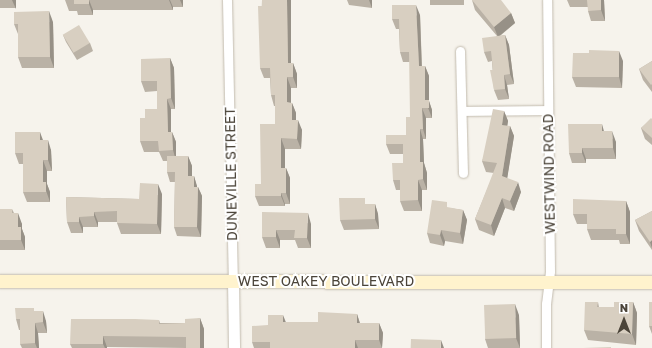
<!DOCTYPE html>
<style>
body{margin:0}
#map{position:relative;width:652px;height:348px;overflow:hidden;background:#f6f3ec;font-family:"Golos Text",sans-serif}
div>[style]{position:absolute}
[style*='--x']{left:calc(var(--x)*1px);top:calc(var(--y)*1px);width:calc(var(--w)*1px);rotate:calc(var(--a)*1deg)}
.roads{filter:drop-shadow(0 0 1px #c2bbae) drop-shadow(0 0 1px #c2bbae)}
.minor>*{height:9px;margin:-4.5px;padding:0 4.5px;transform-origin:4.5px;border-radius:4.5px;background:#fff}
.tertiary>*{height:11px;margin:-5.5px;padding:0 5.5px;transform-origin:5.5px;border-radius:5.5px;background:#fff}
.secondary>*{height:13px;margin:-6.5px;padding:0 6.5px;transform-origin:6.5px;border-radius:6.5px;background:#fff3cd}
.wall>*{inset:0;background:#bab2a6;transform-origin:0 0}
.shaded-wall>*{inset:0;background:#979187}
.building>*{inset:0;background:#d8cfc1;transform-origin:0 0}
span{translate:-50% -50%;white-space:nowrap;text-align:center;line-height:1.15;-webkit-text-stroke:4px #fff;paint-order:stroke}
.street-label{font-size:14px;color:#4b4439}
.north{position:absolute;left:604px;top:300px;width:40px;height:40px;-webkit-text-stroke:3px #fff;paint-order:stroke;rotate:0deg;font-size:11px;font-weight:700;line-height:16px;text-align:center;color:#4b4439}
.north::after{content:'';display:block;margin:auto;width:14px;height:18px;background:#4b4439;clip-path:polygon(50% 0,100% 100%,50% 72%,0 100%)}
</style>
<div id="map">
<div class="roads">
<div class="minor">
<div style="--x:227;--y:0;--w:281;--a:88.8"></div>
<div style="--x:460;--y:51;--w:122;--a:88.6"></div>
<div style="--x:462;--y:111;--w:86;--a:-0.7"></div>
<div style="--x:546;--y:348;--w:44;--a:-90"></div>
<div style="--x:546;--y:304;--w:33;--a:-83"></div>
<div style="--x:550;--y:271;--w:271;--a:-90.6"></div>
</div>
<div class="tertiary">
<div style="--x:233;--y:281;--w:67;--a:89.1"></div>
</div>
<div class="secondary">
<div style="--x:0;--y:281;--w:652;--a:0.09"></div>
</div>
</div>
<div class="wall">
<div style="left:0;top:0;width:16px;height:8px"></div>
<div style="clip-path:polygon(65px 0,183px 0,183px 7px,173px 7px,173px 10px,93px 10px,93px 15px,78px 15px,77px 11px,69px 11px)"></div>
<div style="clip-path:polygon(262px 0,291px 0,291px 63px,293px 63px,297px 74px,297px 88px,291px 88px,291px 103px,292px 103px,296px 113px,296px 120px,302px 130px,301px 149px,285px 149px,285px 168px,286px 168px,290px 178px,290px 204px,285px 204px,285px 206px,259px 206px,255px 196px,261px 184px,275px 124px,275px 106px,274px 106px,271px 95px,270px 78px,264px 78px,260px 68px)"></div>
<div style="clip-path:polygon(347px 0,372px 0,372px 8px,349px 5px)"></div>
<div style="left:430px;top:0;width:34px;height:5px"></div>
<div style="clip-path:polygon(472px 0,511px 13px,515px 23px,500px 36px,505px 35px,509px 45px,514px 84px,507px 85px,509px 99px,498px 100px,494px 90px,492px 61px,488px 62px,484px 52px,497px 36px,475px 10px)"></div>
<div style="clip-path:polygon(567px 0,604px 0,605px 21px,591px 21px,588px 11px,588px 7px,570px 7px)"></div>
<div style="clip-path:polygon(420px 15px,422px 66px,425px 66px,429px 76px,429px 101px,432px 110px,432px 118px,426px 118px,426px 139px,423px 139px,424px 163px,427px 173px,427px 190px,422px 190px,422px 211px,404px 211px,400px 201px,400px 190px,396px 190px,393px 180px,403px 163px,403px 154px,390px 154px,386px 144px,406px 135px,410px 117px,410px 62px,403px 62px,400px 52px,399px 29px,396px 29px,392px 19px)"></div>
<div style="clip-path:polygon(53px 22px,54px 68px,22px 68px,18px 57px,18px 34px,14px 24px)"></div>
<div style="clip-path:polygon(63px 35px,90px 43px,93px 51px,77px 60px,66px 42px)"></div>
<div style="clip-path:polygon(170px 58px,174px 68px,175px 109px,171px 109px,171px 132px,172px 132px,176px 142px,176px 156px,188px 156px,192px 166px,192px 176px,194px 176px,197px 187px,198px 187px,202px 196px,201px 237px,177px 236px,174px 227px,175px 182px,170px 182px,167px 172px,167px 161px,163px 161px,159px 152px,144px 152px,140px 141px,145px 118px,157px 109px,157px 91px,145px 92px,141px 81px)"></div>
<div style="clip-path:polygon(623px 61px,622px 88px,576px 87px,572px 77px)"></div>
<div style="clip-path:polygon(652px 61px,652px 92px,643px 80px,639px 69px)"></div>
<div style="clip-path:polygon(504px 111px,508px 121px,507px 126px,510px 126px,514px 136px,507px 178px,521px 192px,514px 211px,505px 208px,494px 236px,479px 230px,475px 219px,494px 173px,486px 172px,482px 161px)"></div>
<div style="clip-path:polygon(652px 119px,652px 145px,645px 139px,641px 128px)"></div>
<div style="clip-path:polygon(604px 131px,616px 142px,616px 159px,586px 159px,586px 163px,572px 163px,569px 153px)"></div>
<div style="clip-path:polygon(43px 140px,51px 150px,52px 171px,47px 171px,47px 184px,50px 192px,50px 202px,27px 202px,23px 192px,23px 164px,19px 164px,15px 153px)"></div>
<div style="clip-path:polygon(162px 194px,161px 234px,121px 234px,117px 223px,117px 222px,98px 222px,98px 227px,83px 227px,83px 233px,71px 233px,67px 222px,66px 197px,139px 199px)"></div>
<div style="clip-path:polygon(626px 201px,630px 212px,630px 244px,620px 244px,619px 240px,591px 240px,587px 229px,587px 224px,577px 224px,573px 214px)"></div>
<div style="clip-path:polygon(375px 204px,378px 214px,379px 229px,344px 230px,340px 220px)"></div>
<div style="clip-path:polygon(449px 208px,463px 210px,467px 220px,463px 244px,445px 241px,444px 246px,430px 243px,427px 233px)"></div>
<div style="clip-path:polygon(0 209px,12px 209px,14px 213px,22px 224px,22px 229px,25px 237px,25px 250px,0 250px)"></div>
<div style="clip-path:polygon(652px 211px,652px 250px,639px 231px,635px 220px)"></div>
<div style="clip-path:polygon(262px 212px,311px 224px,311px 248px,298px 248px,295px 240px,280px 240px,280px 248px,266px 248px,262px 237px)"></div>
<div style="clip-path:polygon(598px 302px,599px 307px,614px 307px,633px 302px,637px 313px,636px 345px,588px 340px,584px 330px)"></div>
<div style="clip-path:polygon(652px 302px,652px 334px,649px 326px)"></div>
<div style="clip-path:polygon(35px 311px,46px 321px,47px 333px,38px 333px,39px 348px,22px 348px,20px 344px,20px 330px,19px 330px,16px 319px)"></div>
<div style="clip-path:polygon(357px 314px,360px 323px,379px 323px,383px 333px,382px 348px,254px 348px,252px 342px,268px 325px,286px 322px,318px 322px)"></div>
<div style="clip-path:polygon(519px 315px,520px 348px,488px 348px,485px 339px)"></div>
<div style="clip-path:polygon(200px 318px,204px 329px,186px 348px,107px 347px,107px 348px,72px 348px,70px 344px,159px 320px,160px 323px,185px 323px)"></div>
</div>
<div class="shaded-wall">
<div style="clip-path:polygon(12px 0,16px 0,16px 9px)"></div>
<div style="clip-path:polygon(89px 0,93px 10px,93px 15px,89px 4px)"></div>
<div style="clip-path:polygon(169px 0,170px 0,173px 7px,173px 10px)"></div>
<div style="clip-path:polygon(180px 0,183px 0,183px 7px)"></div>
<div style="clip-path:polygon(287px 0,291px 0,291px 74px,288px 63px)"></div>
<div style="clip-path:polygon(369px 0,372px 0,372px 8px)"></div>
<div style="clip-path:polygon(601px 0,604px 0,605px 21px,601px 10px)"></div>
<div style="clip-path:polygon(416px 5px,420px 15px,422px 77px,419px 66px)"></div>
<div style="clip-path:polygon(49px 11px,53px 22px,54px 68px,50px 57px)"></div>
<div style="clip-path:polygon(511px 13px,515px 23px,498px 37px,494px 27px)"></div>
<div style="clip-path:polygon(505px 35px,509px 45px,514px 84px,510px 74px)"></div>
<div style="clip-path:polygon(619px 51px,623px 61px,622px 88px,619px 77px)"></div>
<div style="clip-path:polygon(170px 58px,174px 68px,175px 109px,171px 98px)"></div>
<div style="clip-path:polygon(293px 63px,297px 74px,297px 88px,293px 77px)"></div>
<div style="clip-path:polygon(425px 66px,429px 76px,429px 101px,432px 110px,432px 118px,425px 100px)"></div>
<div style="clip-path:polygon(504px 75px,507px 85px,509px 99px,505px 89px)"></div>
<div style="clip-path:polygon(287px 77px,291px 88px,291px 113px,287px 102px)"></div>
<div style="clip-path:polygon(167px 99px,171px 109px,171px 142px,168px 132px)"></div>
<div style="clip-path:polygon(292px 103px,296px 113px,296px 130px,292px 120px)"></div>
<div style="clip-path:polygon(422px 108px,426px 118px,426px 139px,423px 129px)"></div>
<div style="clip-path:polygon(504px 111px,508px 121px,506px 135px,502px 125px)"></div>
<div style="clip-path:polygon(298px 120px,302px 130px,301px 149px,297px 139px)"></div>
<div style="clip-path:polygon(602px 124px,605px 135px,602px 131px)"></div>
<div style="clip-path:polygon(510px 126px,514px 136px,506px 186px,502px 176px)"></div>
<div style="clip-path:polygon(420px 129px,423px 139px,424px 163px,427px 173px,427px 190px,423px 179px,420px 162px)"></div>
<div style="clip-path:polygon(612px 131px,616px 142px,616px 159px,613px 148px)"></div>
<div style="clip-path:polygon(40px 132px,44px 143px,40px 140px)"></div>
<div style="clip-path:polygon(172px 132px,176px 142px,176px 161px,173px 150px)"></div>
<div style="clip-path:polygon(281px 138px,285px 149px,285px 178px,281px 168px)"></div>
<div style="clip-path:polygon(48px 140px,51px 150px,52px 171px,48px 160px)"></div>
<div style="clip-path:polygon(582px 148px,586px 159px,586px 163px,582px 153px)"></div>
<div style="clip-path:polygon(188px 156px,192px 166px,192px 186px,188px 176px)"></div>
<div style="clip-path:polygon(43px 160px,47px 171px,47px 184px,50px 192px,50px 202px,43px 182px)"></div>
<div style="clip-path:polygon(286px 168px,290px 178px,290px 204px,286px 193px)"></div>
<div style="clip-path:polygon(194px 176px,197px 186px,197px 196px,194px 187px)"></div>
<div style="clip-path:polygon(418px 180px,422px 190px,422px 211px,418px 200px)"></div>
<div style="clip-path:polygon(518px 182px,521px 192px,514px 211px,510px 201px)"></div>
<div style="clip-path:polygon(158px 184px,162px 194px,161px 234px,157px 224px)"></div>
<div style="clip-path:polygon(198px 187px,202px 196px,201px 237px,197px 227px)"></div>
<div style="clip-path:polygon(281px 193px,285px 204px,285px 206px,281px 196px)"></div>
<div style="clip-path:polygon(502px 198px,505px 208px,494px 236px,491px 225px)"></div>
<div style="clip-path:polygon(626px 201px,630px 212px,630px 244px,626px 234px)"></div>
<div style="clip-path:polygon(375px 204px,378px 214px,379px 229px,375px 219px)"></div>
<div style="clip-path:polygon(463px 210px,467px 220px,463px 244px,460px 233px)"></div>
<div style="clip-path:polygon(94px 212px,98px 222px,98px 227px,94px 216px)"></div>
<div style="clip-path:polygon(18px 213px,22px 224px,22px 229px,25px 237px,25px 250px,21px 240px,18px 227px)"></div>
<div style="clip-path:polygon(308px 213px,311px 224px,311px 248px,307px 238px)"></div>
<div style="clip-path:polygon(79px 217px,83px 227px,83px 233px,79px 222px)"></div>
<div style="clip-path:polygon(276px 230px,280px 240px,280px 248px,276px 237px)"></div>
<div style="clip-path:polygon(441px 230px,445px 241px,444px 246px,440px 235px)"></div>
<div style="clip-path:polygon(652px 240px,652px 248px,650px 242px)"></div>
<div style="clip-path:polygon(633px 302px,637px 313px,636px 345px,632px 334px)"></div>
<div style="clip-path:polygon(515px 304px,519px 315px,520px 348px,516px 338px)"></div>
<div style="clip-path:polygon(43px 311px,46px 321px,47px 333px,43px 322px)"></div>
<div style="clip-path:polygon(357px 314px,360px 324px,357px 323px)"></div>
<div style="clip-path:polygon(283px 315px,287px 325px,283px 322px)"></div>
<div style="clip-path:polygon(200px 318px,204px 329px,204px 348px,200px 348px)"></div>
<div style="clip-path:polygon(35px 323px,38px 333px,39px 348px,37px 348px,35px 343px)"></div>
<div style="clip-path:polygon(379px 323px,383px 333px,382px 348px,379px 340px)"></div>
<div style="clip-path:polygon(103px 336px,107px 347px,107px 348px,105px 348px,103px 344px)"></div>
<div style="clip-path:polygon(355px 340px,358px 348px,355px 348px)"></div>
<div style="clip-path:polygon(441px 340px,444px 348px,441px 348px)"></div>
</div>
<div class="building">
<div style="clip-path:polygon(65px 0,89px 0,89px 4px,74px 4px,74px 0)"></div>
<div style="clip-path:polygon(262px 0,287px 0,288px 63px,293px 63px,293px 77px,287px 77px,287px 102px,292px 103px,292px 120px,298px 120px,297px 139px,281px 138px,281px 168px,286px 168px,286px 193px,281px 193px,281px 196px,255px 196px,255px 184px,261px 184px,260px 124px,275px 124px,275px 95px,271px 95px,270px 68px,260px 68px,258px 6px,262px 6px)"></div>
<div style="clip-path:polygon(472px 0,501px 0,511px 13px,494px 27px)"></div>
<div style="clip-path:polygon(587px 0,601px 0,601px 10px,588px 11px)"></div>
<div style="clip-path:polygon(392px 5px,416px 5px,419px 66px,425px 66px,425px 100px,429px 100px,429px 108px,422px 108px,423px 129px,420px 129px,420px 162px,423px 162px,423px 179px,418px 180px,418px 200px,400px 201px,400px 180px,393px 180px,392px 163px,403px 163px,403px 144px,386px 144px,386px 135px,406px 135px,406px 117px,410px 117px,409px 52px,400px 52px,399px 19px,392px 19px)"></div>
<div style="clip-path:polygon(49px 11px,50px 57px,18px 57px,18px 24px,14px 24px,14px 12px)"></div>
<div style="left:79px;top:25px;width:21px;height:19px;rotate:59deg"></div>
<div style="clip-path:polygon(505px 35px,510px 74px,504px 75px,505px 89px,494px 90px,490px 70px,493px 70px,491px 51px,484px 52px,482px 38px)"></div>
<div style="clip-path:polygon(589px 50px,619px 51px,619px 77px,572px 77px,573px 53px,589px 53px)"></div>
<div style="clip-path:polygon(170px 58px,171px 98px,167px 99px,168px 132px,172px 132px,173px 150px,159px 151px,158px 141px,140px 141px,140px 118px,145px 118px,145px 109px,157px 109px,157px 81px,141px 81px,141px 59px)"></div>
<div style="clip-path:polygon(652px 61px,652px 84px,651px 85px,639px 69px)"></div>
<div style="clip-path:polygon(493px 109px,504px 111px,502px 125px,510px 126px,502px 176px,518px 182px,510px 201px,502px 198px,491px 225px,475px 219px,497px 163px,482px 161px)"></div>
<div style="clip-path:polygon(651px 118px,652px 119px,652px 138px,641px 128px)"></div>
<div style="clip-path:polygon(568px 124px,602px 124px,602px 131px,612px 131px,613px 148px,582px 148px,582px 153px,569px 153px)"></div>
<div style="clip-path:polygon(15px 132px,40px 132px,40px 140px,48px 140px,48px 160px,43px 160px,43px 182px,46px 182px,46px 192px,23px 192px,23px 153px,15px 153px)"></div>
<div style="clip-path:polygon(167px 156px,188px 156px,188px 176px,194px 176px,194px 187px,198px 187px,197px 227px,174px 227px,175px 172px,167px 172px)"></div>
<div style="clip-path:polygon(140px 183px,158px 184px,157px 224px,117px 223px,117px 211px,94px 212px,94px 216px,79px 217px,79px 222px,67px 222px,66px 197px,139px 199px)"></div>
<div style="clip-path:polygon(339px 198px,365px 198px,365px 204px,375px 204px,375px 219px,340px 220px)"></div>
<div style="clip-path:polygon(573px 199px,626px 201px,626px 234px,616px 234px,616px 229px,587px 229px,587px 214px,573px 214px)"></div>
<div style="clip-path:polygon(432px 200px,447px 202px,447px 207px,463px 210px,460px 233px,441px 230px,440px 235px,427px 233px)"></div>
<div style="clip-path:polygon(0 209px,12px 209px,12px 213px,18px 213px,18px 227px,21px 227px,21px 240px,0 240px)"></div>
<div style="clip-path:polygon(652px 211px,652px 240px,650px 242px,635px 220px)"></div>
<div style="clip-path:polygon(262px 212px,308px 213px,307px 238px,294px 238px,295px 230px,276px 230px,276px 237px,262px 237px)"></div>
<div style="clip-path:polygon(585px 302px,598px 302px,597px 307px,614px 307px,614px 302px,633px 302px,632px 334px,584px 330px)"></div>
<div style="left:649px;top:302px;width:3px;height:24px"></div>
<div style="left:515px;top:304px;width:34px;height:31px;rotate:88deg"></div>
<div style="clip-path:polygon(15px 308px,34px 308px,34px 311px,43px 311px,43px 322px,35px 323px,35px 343px,20px 344px,20px 319px,16px 319px)"></div>
<div style="clip-path:polygon(318px 312px,357px 314px,357px 323px,379px 323px,379px 340px,355px 340px,355px 348px,270px 348px,270px 342px,252px 342px,252px 326px,268px 325px,268px 315px,283px 315px,283px 322px,318px 322px)"></div>
<div style="clip-path:polygon(200px 318px,200px 348px,186px 348px,186px 337px,103px 336px,103px 344px,70px 344px,71px 319px,135px 319px,159px 320px,159px 324px,185px 323px,185px 319px)"></div>
<div style="left:411px;top:339px;width:30px;height:9px;rotate:2deg"></div>
<div style="clip-path:polygon(611px 347px,611px 348px,583px 348px)"></div>
</div>
<div class="street-label">
<span style="left:231px;top:174px;rotate:-91deg">DUNEVILLE STREET</span>
<span style="left:549px;top:174px;rotate:-91deg">WESTWIND ROAD</span>
<span style="left:326px;top:281px">WEST OAKEY BOULEVARD</span>
</div>
<div class="north">N</div>
</div>
